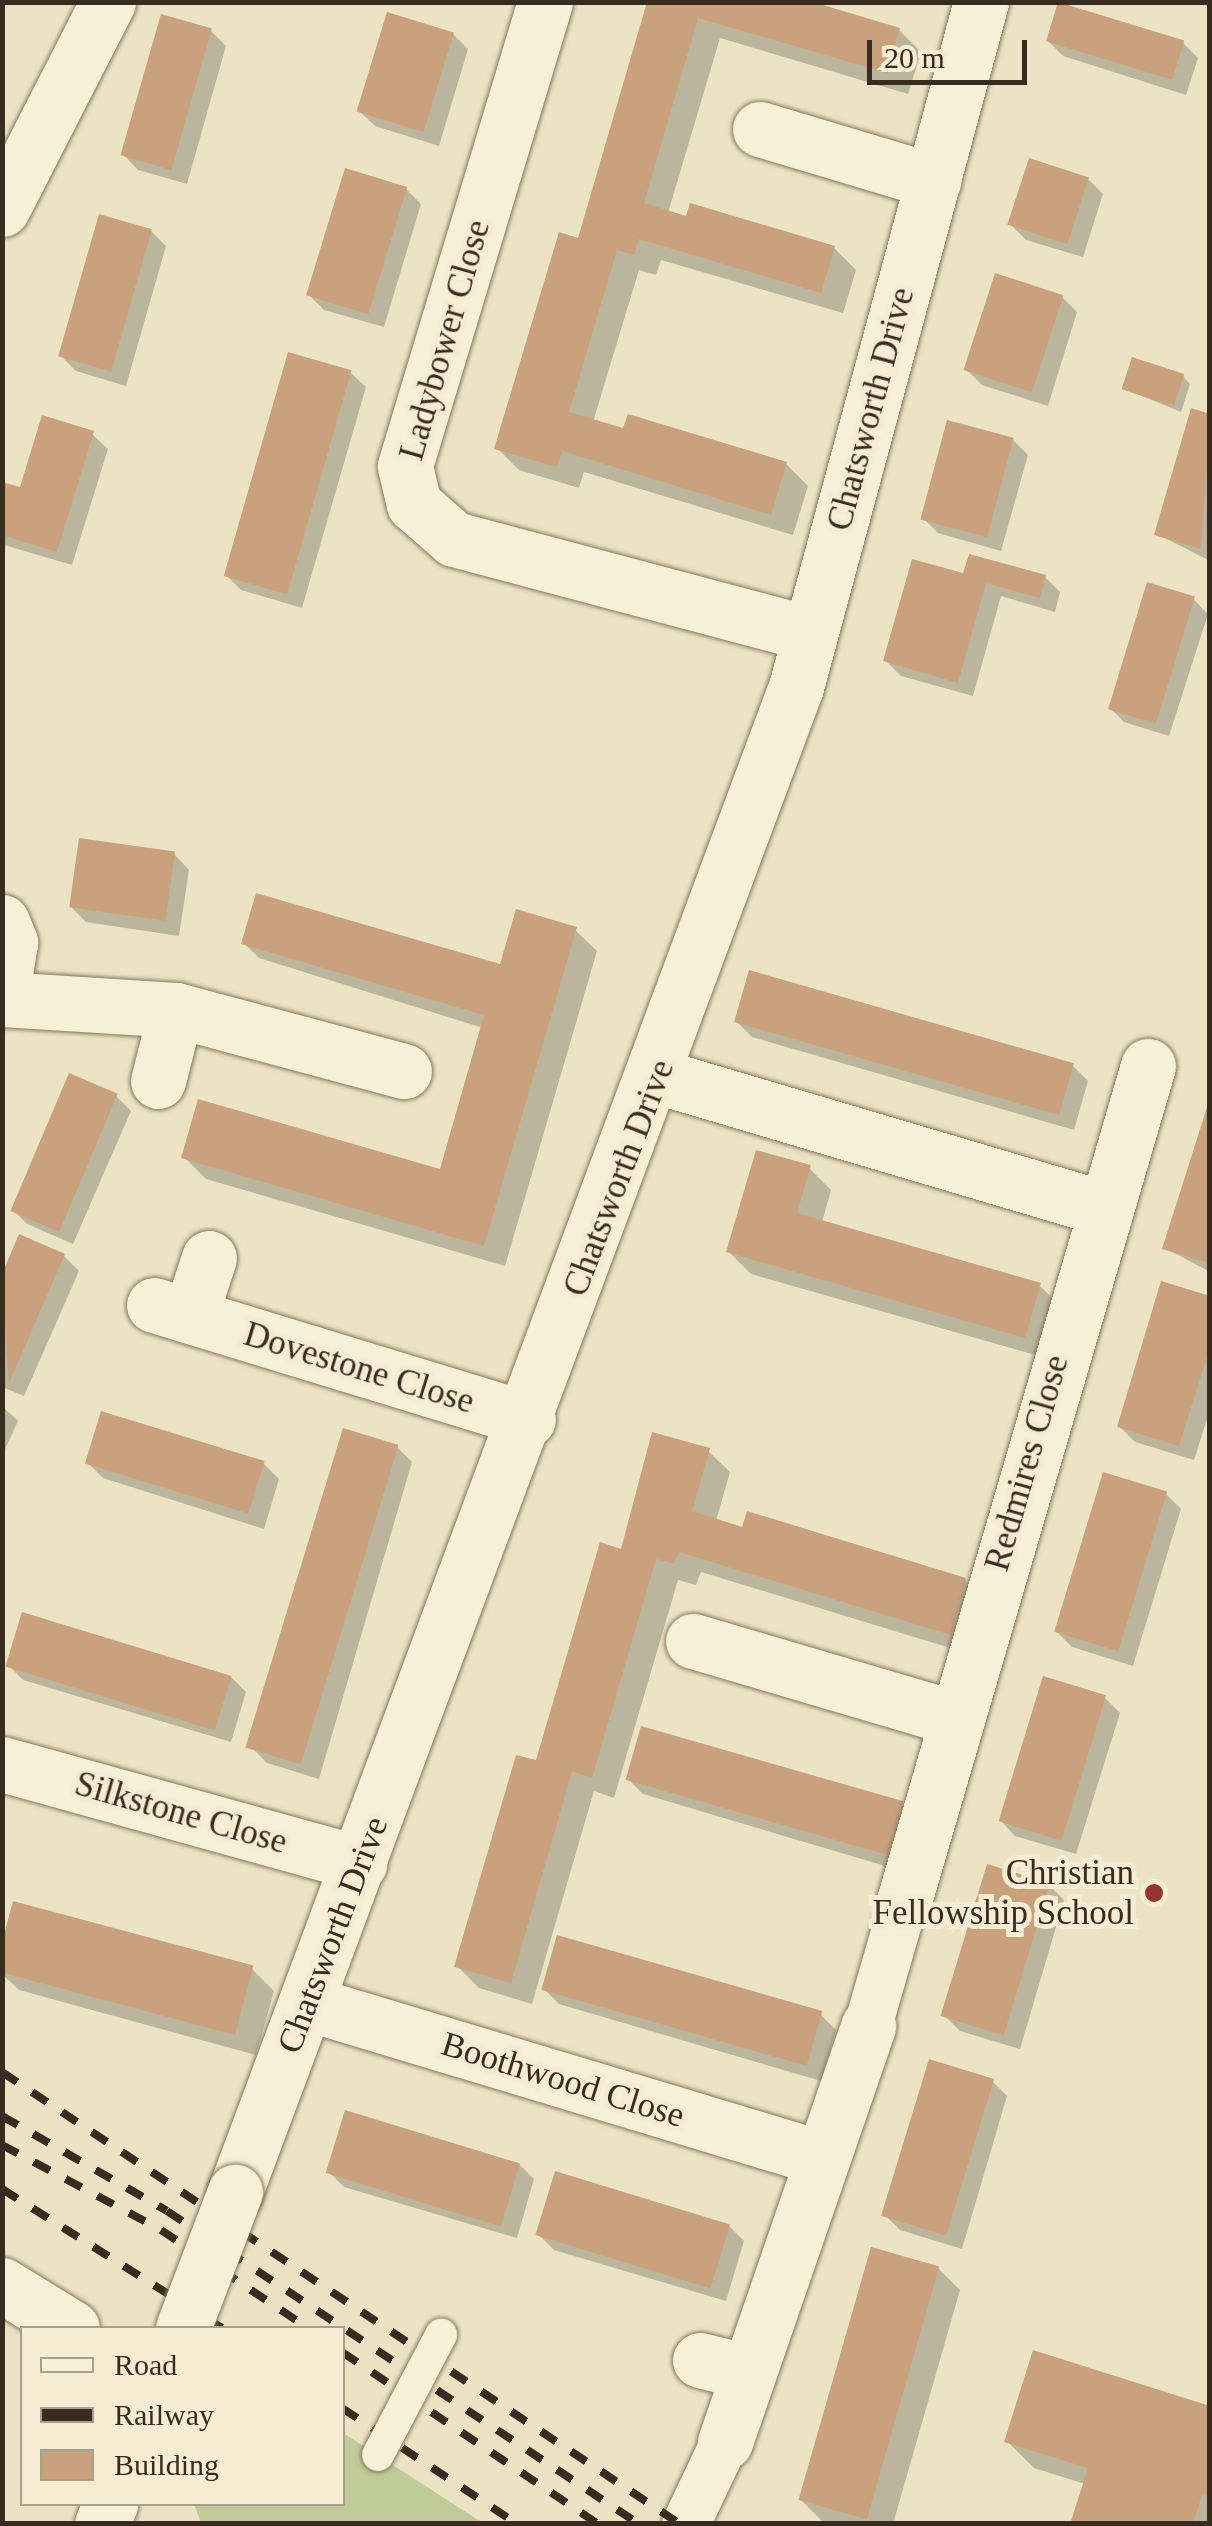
<!DOCTYPE html>
<style>
body{margin:0}
#map{position:relative;width:1212px;height:2526px;overflow:hidden;background:#ece3c5;font-family:Georgia,serif}
div>[style]{position:absolute}
[style*='--x']{left:calc(var(--x)*1px);top:calc(var(--y)*1px);width:calc(var(--w)*1px);rotate:calc(var(--a)*1deg)}
.green>*{inset:0;background:#c1ca99}
.shadow>*{inset:0;background:#0003}
.building>*{inset:0;background:#c9a17c;transform-origin:0 0}
.roads{filter:drop-shadow(0 0 2px #87755c) drop-shadow(0 0 2px #87755c)}
.pedestrian>*{height:48px;margin:-24px;padding:0 24px;transform-origin:24px;border-radius:24px;background:#f7f0d8}
.minor>*{height:55px;margin:-27.5px;padding:0 27.5px;transform-origin:27.5px;border-radius:27.5px;background:#f7f0d8}
.rail>*{height:8px;margin-top:-4px;transform-origin:0;background:repeating-linear-gradient(90deg,#372c1f 0 18px,transparent 0 36px)}
.bridges{filter:drop-shadow(0 0 2px #87755c) drop-shadow(0 0 2px #87755c)}
.service-bridge>*{height:32px;margin:-16px;padding:0 16px;transform-origin:16px;border-radius:16px;background:#f7f0d8}
.minor-bridge>*{height:55px;margin:-27.5px;padding:0 27.5px;transform-origin:27.5px;border-radius:27.5px;background:#f7f0d8}
.dots>*{width:28px;height:28px;translate:-50% -50%;box-sizing:border-box;border:5px solid #f4edd4;border-radius:50%}
span{translate:-50% -50%;white-space:nowrap;text-align:center;line-height:1.15;-webkit-text-stroke:10px #f4edd4;paint-order:stroke}
.street-label{font-size:35px;color:#372c1f}
.poi-label{font-size:35px;color:#372c1f}
.right{translate:-100% -50%;text-align:right}
.frame{position:absolute;inset:0;border:5px solid #372c1f;pointer-events:none}
.legend{position:absolute;left:20px;top:2326px;width:325px;height:180px;box-sizing:border-box;background:#f4edd4;border:2px solid #a8a08c;margin:0;padding:12px 18px;list-style:none;font-size:30px;color:#372c1f}
.legend li{display:flex;align-items:center;gap:20px;height:50px}
.legend b{width:50px;border:2px solid #a8a08c}
.scale{position:absolute;left:867px;top:40px;width:160px;height:45px;box-sizing:border-box;border:5px solid #372c1f;border-top:0;padding-left:12px;font-size:30px;line-height:35px;white-space:nowrap;color:#372c1f;-webkit-text-stroke:8px #f4edd4;paint-order:stroke}
</style>
<div id="map">
<div class="green">
<div style="clip-path:polygon(343px 2433px,483px 2523px,201px 2523px,194px 2504px,342px 2504px)"></div>
</div>
<div class="shadow">
<div style="clip-path:polygon(650px 2px,899px 30px,921px 52px,908px 94px,720px 38px,668px 213px,834px 248px,856px 270px,843px 313px,661px 260px,656px 275px,639px 270px,593px 422px,786px 464px,808px 486px,793px 535px,584px 472px,579px 488px,519px 470px,497px 448px,579px 241px)"></div>
<div style="clip-path:polygon(211px 31px,226px 46px,187px 184px,138px 170px,123px 154px)"></div>
<div style="clip-path:polygon(453px 34px,468px 49px,439px 146px,375px 126px,359px 111px)"></div>
<div style="clip-path:polygon(1048px 41px,1183px 43px,1198px 58px,1186px 95px,1063px 56px)"></div>
<div style="clip-path:polygon(1088px 179px,1103px 194px,1083px 257px,1026px 240px,1011px 225px)"></div>
<div style="clip-path:polygon(406px 189px,421px 204px,384px 327px,324px 310px,309px 295px)"></div>
<div style="clip-path:polygon(151px 231px,166px 246px,126px 386px,76px 371px,61px 356px)"></div>
<div style="clip-path:polygon(1062px 297px,1077px 312px,1048px 406px,982px 385px,967px 370px)"></div>
<div style="clip-path:polygon(350px 372px,366px 387px,302px 608px,241px 590px,226px 575px)"></div>
<div style="clip-path:polygon(1183px 376px,1190px 384px,1181px 412px,1125px 389px)"></div>
<div style="clip-path:polygon(1210px 417px,1210px 561px,1157px 534px)"></div>
<div style="clip-path:polygon(92px 434px,108px 449px,72px 565px,4px 545px,2px 485px,22px 490px)"></div>
<div style="clip-path:polygon(1013px 440px,1028px 455px,1001px 551px,938px 533px,923px 518px)"></div>
<div style="clip-path:polygon(965px 576px,1045px 577px,1060px 592px,1055px 612px,1001px 596px,973px 696px,901px 676px,886px 661px)"></div>
<div style="clip-path:polygon(1193px 599px,1208px 614px,1169px 736px,1124px 722px,1109px 707px)"></div>
<div style="clip-path:polygon(174px 854px,189px 870px,179px 936px,86px 922px,71px 907px)"></div>
<div style="clip-path:polygon(575px 930px,597px 951px,505px 1266px,206px 1179px,184px 1157px,442px 1172px,483px 1028px,259px 958px,244px 943px,501px 967px)"></div>
<div style="clip-path:polygon(737px 1022px,1073px 1066px,1088px 1081px,1074px 1130px,752px 1037px)"></div>
<div style="clip-path:polygon(116px 1096px,131px 1111px,73px 1244px,27px 1224px,12px 1209px)"></div>
<div style="clip-path:polygon(1210px 1106px,1210px 1272px,1165px 1248px)"></div>
<div style="clip-path:polygon(809px 1168px,831px 1190px,822px 1222px,1040px 1286px,1061px 1307px,1046px 1358px,751px 1274px,729px 1252px)"></div>
<div style="clip-path:polygon(64px 1256px,79px 1271px,24px 1396px,2px 1387px,2px 1279px)"></div>
<div style="clip-path:polygon(1210px 1299px,1210px 1410px,1194px 1460px,1135px 1442px,1120px 1427px)"></div>
<div style="clip-path:polygon(2px 1406px,18px 1421px,2px 1456px)"></div>
<div style="clip-path:polygon(397px 1447px,412px 1462px,319px 1779px,267px 1763px,252px 1748px)"></div>
<div style="clip-path:polygon(708px 1451px,730px 1472px,716px 1521px,965px 1580px,987px 1602px,973px 1655px,701px 1572px,696px 1585px,678px 1580px,614px 1798px,594px 1791px,532px 2004px,479px 1988px,457px 1966px,623px 1552px)"></div>
<div style="clip-path:polygon(88px 1463px,264px 1464px,279px 1479px,264px 1529px,103px 1478px)"></div>
<div style="clip-path:polygon(1166px 1494px,1181px 1509px,1133px 1666px,1072px 1647px,1057px 1632px)"></div>
<div style="clip-path:polygon(8px 1665px,231px 1677px,246px 1692px,231px 1742px,23px 1680px)"></div>
<div style="clip-path:polygon(1105px 1698px,1120px 1713px,1076px 1854px,1015px 1836px,1000px 1820px)"></div>
<div style="clip-path:polygon(628px 1779px,902px 1805px,917px 1820px,902px 1871px,643px 1794px)"></div>
<div style="clip-path:polygon(1049px 1885px,1064px 1900px,1020px 2049px,960px 2031px,945px 2016px)"></div>
<div style="clip-path:polygon(14px 1904px,252px 1969px,274px 1991px,256px 2055px,19px 1990px,2px 1974px)"></div>
<div style="clip-path:polygon(544px 1989px,821px 2015px,836px 2030px,821px 2081px,559px 2004px)"></div>
<div style="clip-path:polygon(992px 2081px,1007px 2096px,962px 2249px,900px 2230px,885px 2215px)"></div>
<div style="clip-path:polygon(519px 2164px,534px 2179px,517px 2238px,344px 2187px,329px 2172px)"></div>
<div style="clip-path:polygon(729px 2226px,744px 2241px,726px 2301px,554px 2250px,539px 2235px)"></div>
<div style="clip-path:polygon(938px 2268px,960px 2290px,893px 2524px,823px 2522px,801px 2500px)"></div>
<div style="clip-path:polygon(1210px 2409px,1210px 2524px,1073px 2524px,1085px 2484px,1034px 2468px,1007px 2441px)"></div>
</div>
<div class="building">
<div style="clip-path:polygon(647px 2px,813px 2px,900px 28px,887px 73px,698px 18px,644px 203px,686px 216px,690px 203px,835px 246px,821px 293px,639px 239px,634px 255px,617px 250px,569px 412px,623px 428px,628px 414px,787px 462px,771px 515px,562px 451px,557px 467px,494px 449px,559px 232px,578px 238px)"></div>
<div style="left:1058px;top:2px;width:132px;height:41px;rotate:17deg"></div>
<div style="left:387px;top:12px;width:70px;height:104px;rotate:17deg"></div>
<div style="left:161px;top:14px;width:53px;height:147px;rotate:16deg"></div>
<div style="left:1029px;top:158px;width:63px;height:70px;rotate:18deg"></div>
<div style="left:345px;top:168px;width:65px;height:133px;rotate:17deg"></div>
<div style="left:99px;top:214px;width:55px;height:148px;rotate:16deg"></div>
<div style="left:995px;top:273px;width:72px;height:102px;rotate:18deg"></div>
<div style="left:288px;top:352px;width:66px;height:233px;rotate:16deg"></div>
<div style="left:1132px;top:357px;width:55px;height:34px;rotate:18deg"></div>
<div style="clip-path:polygon(1191px 408px,1210px 414px,1201px 549px,1154px 535px)"></div>
<div style="clip-path:polygon(42px 415px,94px 431px,57px 552px,2px 535px,2px 482px,20px 487px)"></div>
<div style="left:947px;top:420px;width:69px;height:103px;rotate:15deg"></div>
<div style="clip-path:polygon(969px 554px,1046px 575px,1040px 598px,986px 583px,958px 683px,883px 661px,912px 559px,963px 573px)"></div>
<div style="left:1147px;top:582px;width:50px;height:133px;rotate:17deg"></div>
<div style="left:79px;top:838px;width:97px;height:70px;rotate:8deg"></div>
<div style="clip-path:polygon(256px 893px,500px 964px,516px 909px,577px 927px,484px 1246px,181px 1158px,198px 1099px,440px 1169px,484px 1015px,241px 944px)"></div>
<div style="left:749px;top:970px;width:338px;height:54px;rotate:16deg"></div>
<div style="left:69px;top:1073px;width:53px;height:150px;rotate:23deg"></div>
<div style="clip-path:polygon(1209px 1101px,1210px 1101px,1210px 1263px,1162px 1249px)"></div>
<div style="clip-path:polygon(756px 1150px,811px 1165px,797px 1213px,1041px 1283px,1025px 1338px,726px 1252px)"></div>
<div style="clip-path:polygon(19px 1234px,65px 1254px,9px 1383px,2px 1274px)"></div>
<div style="clip-path:polygon(1161px 1281px,1210px 1296px,1210px 1347px,1179px 1446px,1117px 1427px)"></div>
<div style="left:101px;top:1411px;width:171px;height:55px;rotate:17deg"></div>
<div style="left:343px;top:1428px;width:58px;height:334px;rotate:17deg"></div>
<div style="clip-path:polygon(652px 1432px,710px 1448px,692px 1511px,742px 1527px,747px 1511px,966px 1578px,951px 1635px,679px 1552px,674px 1564px,656px 1559px,592px 1778px,572px 1771px,511px 1983px,454px 1967px,516px 1755px,536px 1760px,600px 1542px,621px 1549px)"></div>
<div style="left:1103px;top:1472px;width:67px;height:167px;rotate:17deg"></div>
<div style="left:22px;top:1612px;width:219px;height:57px;rotate:17deg"></div>
<div style="left:1043px;top:1676px;width:66px;height:152px;rotate:17deg"></div>
<div style="left:641px;top:1726px;width:273px;height:56px;rotate:16deg"></div>
<div style="left:987px;top:1864px;width:66px;height:159px;rotate:17deg"></div>
<div style="left:13px;top:1901px;width:249px;height:72px;rotate:15deg"></div>
<div style="left:557px;top:1935px;width:276px;height:57px;rotate:16deg"></div>
<div style="left:929px;top:2059px;width:68px;height:164px;rotate:17deg"></div>
<div style="left:345px;top:2110px;width:183px;height:66px;rotate:17deg"></div>
<div style="left:555px;top:2171px;width:183px;height:67px;rotate:17deg"></div>
<div style="left:871px;top:2247px;width:71px;height:263px;rotate:16deg"></div>
<div style="clip-path:polygon(1033px 2350px,1210px 2406px,1210px 2497px,1202px 2495px,1193px 2524px,1070px 2524px,1088px 2468px,1004px 2442px)"></div>
</div>
<div class="roads">
<div class="pedestrian">
<div style="--x:868;--y:2026;--w:130;--a:-73.9"></div>
<div style="--x:686;--y:2524;--w:91;--a:-64.6"></div>
</div>
<div class="minor">
<div style="--x:545;--y:2;--w:485;--a:106.8"></div>
<div style="--x:405;--y:466;--w:39;--a:77"></div>
<div style="--x:414;--y:504;--w:53;--a:41.2"></div>
<div style="--x:454;--y:539;--w:368;--a:14.9"></div>
<div style="--x:760;--y:129;--w:181;--a:16.7"></div>
<div style="--x:2;--y:209;--w:233;--a:-62.9"></div>
<div style="--x:2;--y:922;--w:22;--a:68"></div>
<div style="--x:10;--y:942;--w:53;--a:98.7"></div>
<div style="--x:2;--y:999;--w:174;--a:3.6"></div>
<div style="--x:176;--y:1010;--w:236;--a:15"></div>
<div style="--x:657;--y:1076;--w:462;--a:16.5"></div>
<div style="--x:158;--y:1081;--w:73;--a:-75.8"></div>
<div style="--x:154;--y:1305;--w:391;--a:17"></div>
<div style="--x:190;--y:1316;--w:61;--a:-71.9"></div>
<div style="--x:693;--y:1641;--w:272;--a:16.4"></div>
<div style="--x:2;--y:1764;--w:371;--a:15.5"></div>
<div style="--x:904;--y:1901;--w:870;--a:-73.71"></div>
<div style="--x:307;--y:2003;--w:534;--a:16.77"></div>
<div style="--x:235;--y:2192;--w:1606;--a:-69.56"></div>
<div style="--x:796;--y:687;--w:710;--a:-74.89"></div>
<div style="--x:2;--y:2285;--w:82;--a:31.6"></div>
<div style="--x:700;--y:2360;--w:49;--a:14"></div>
<div style="--x:725;--y:2442;--w:440;--a:-71"></div>
<div style="--x:102;--y:2524;--w:22;--a:-68"></div>
</div>
</div>
<div class="rail">
<div style="--x:2;--y:2072;--w:815;--a:33.69"></div>
<div style="--x:2;--y:2116;--w:190;--a:29.9"></div>
<div style="--x:167;--y:2211;--w:566;--a:33.55"></div>
<div style="--x:2;--y:2145;--w:180;--a:28.1"></div>
<div style="--x:161;--y:2230;--w:177;--a:33.7"></div>
<div style="--x:2;--y:2189;--w:260;--a:32.3"></div>
<div style="--x:342;--y:2352;--w:308;--a:33.9"></div>
<div style="--x:342;--y:2408;--w:210;--a:33.5"></div>
</div>
<div class="bridges">
<div class="service-bridge">
<div style="--x:378;--y:2455;--w:136;--a:-62.3"></div>
</div>
<div class="minor-bridge">
<div style="--x:183;--y:2328;--w:146;--a:-69.1"></div>
</div>
</div>
<div class="dots">
<div style="left:1154px;top:1893px;background:#93342e"></div>
</div>
<div class="street-label">
<span style="left:445px;top:340px;rotate:-74deg">Ladybower Close</span>
<span style="left:871px;top:409px;rotate:-75deg">Chatsworth Drive</span>
<span style="left:619px;top:1178px;rotate:-69deg">Chatsworth Drive</span>
<span style="left:359px;top:1368px;rotate:17deg">Dovestone Close</span>
<span style="left:1027px;top:1463px;rotate:-74deg">Redmires Close</span>
<span style="left:181px;top:1813px;rotate:16deg">Silkstone Close</span>
<span style="left:333px;top:1935px;rotate:-69deg">Chatsworth Drive</span>
<span style="left:563px;top:2080px;rotate:17deg">Boothwood Close</span>
</div>
<div class="poi-label">
<span class="right" style="left:1134px;top:1893px">Christian<br>Fellowship School</span>
</div>
<div class="frame"></div>
<ul class="legend">
<li><b style="height:12px;background:#f7f0d8"></b>Road</li>
<li><b style="height:12px;background:#372c1f"></b>Railway</li>
<li><b style="height:28px;background:#c9a17c"></b>Building</li>
</ul>
<div class="scale">20 m</div>
</div>
